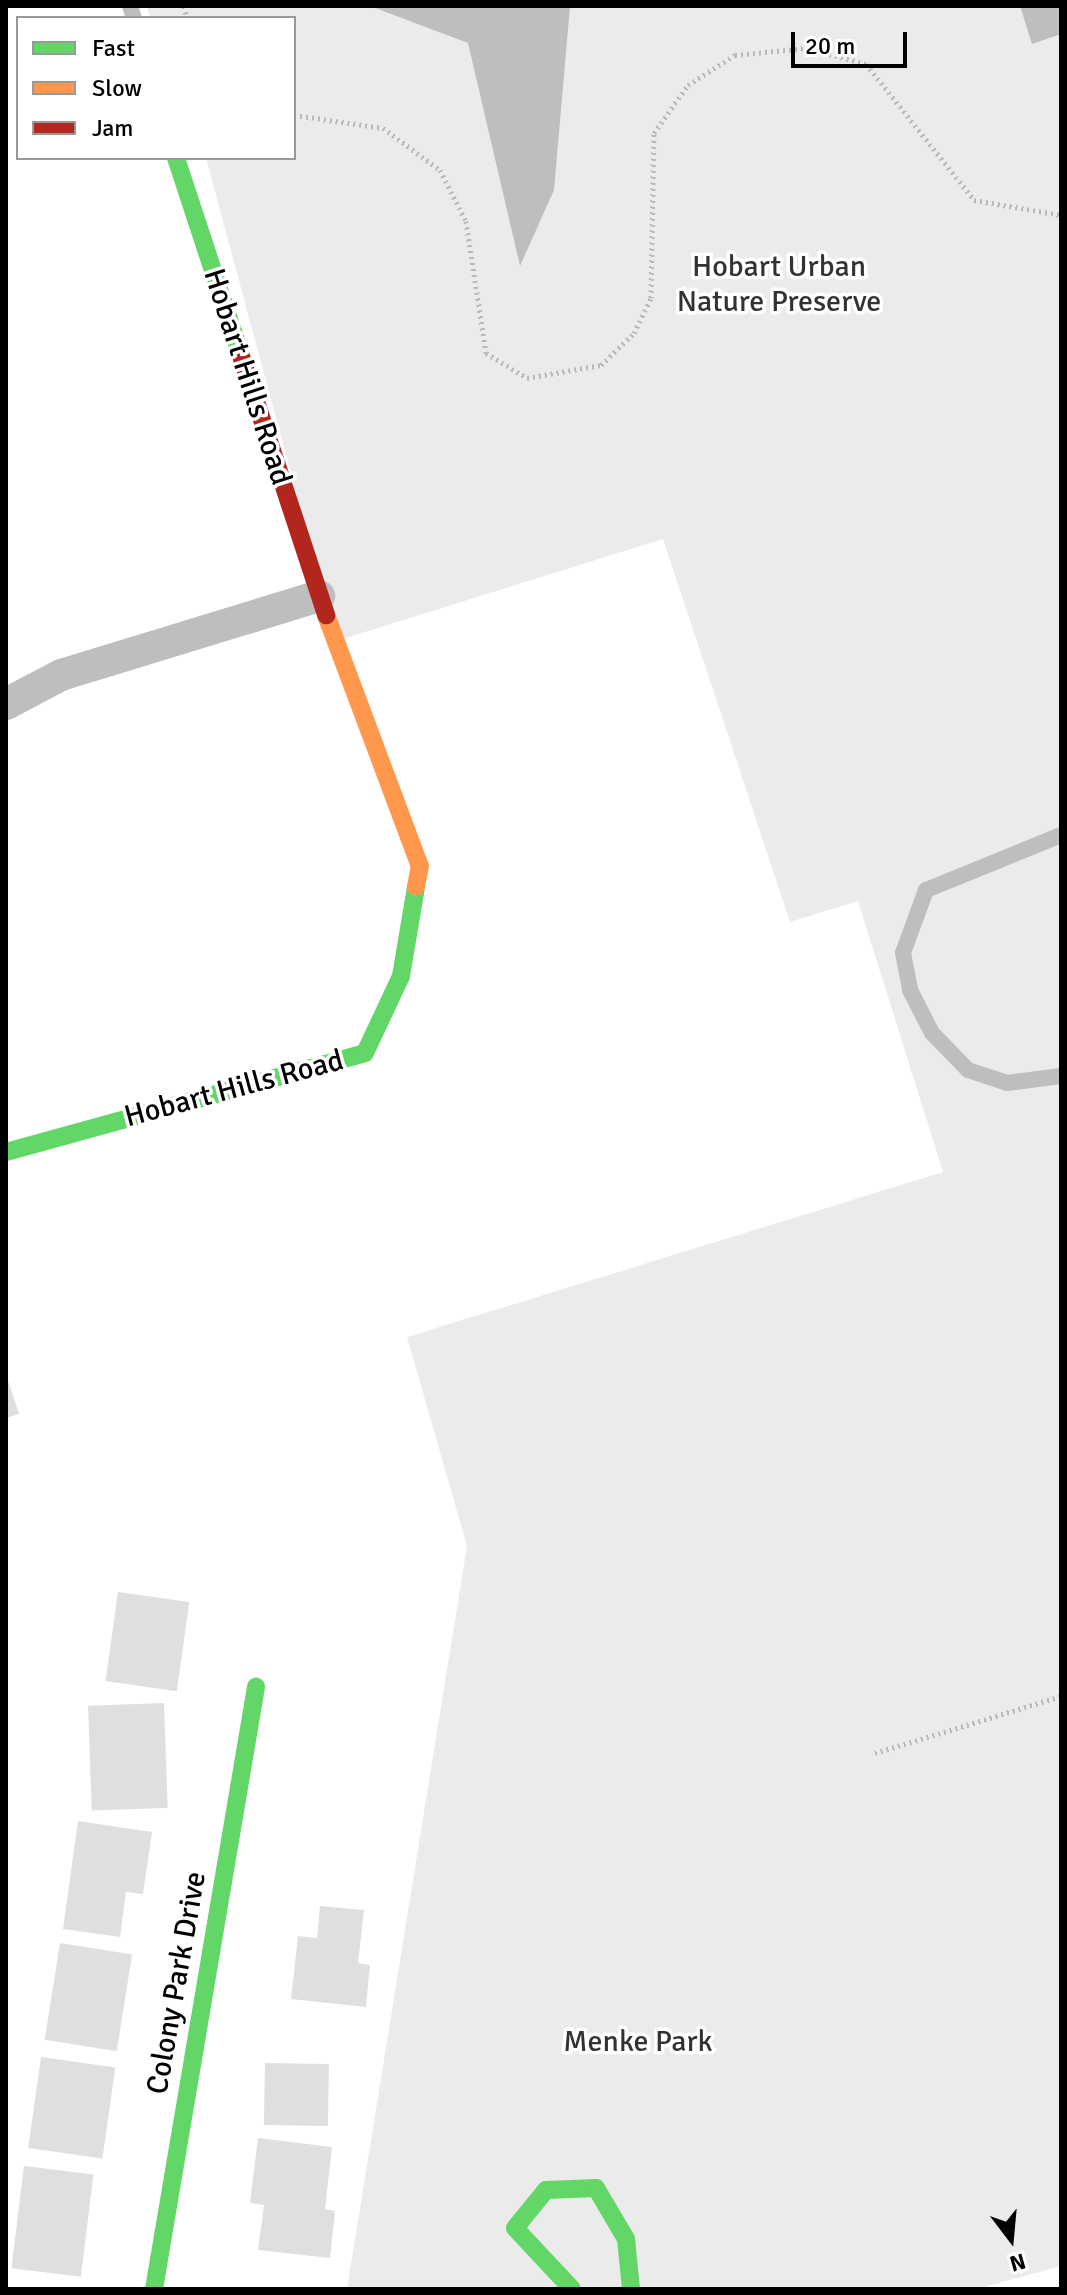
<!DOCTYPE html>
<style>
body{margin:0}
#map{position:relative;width:1067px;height:2295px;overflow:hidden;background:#fff;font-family:Signika,sans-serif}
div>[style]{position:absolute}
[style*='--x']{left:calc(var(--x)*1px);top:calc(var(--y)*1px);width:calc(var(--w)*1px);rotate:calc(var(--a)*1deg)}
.green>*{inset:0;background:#ebebeb}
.water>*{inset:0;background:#bebebe}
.building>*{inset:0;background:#dfdfdf;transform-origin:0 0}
.path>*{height:5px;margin-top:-2.5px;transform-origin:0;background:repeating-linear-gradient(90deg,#b9b9b9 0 2px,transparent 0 6px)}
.lane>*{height:16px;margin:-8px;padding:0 8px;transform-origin:8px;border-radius:8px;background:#bebebe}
.street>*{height:32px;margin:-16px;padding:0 16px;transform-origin:16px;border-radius:16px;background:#bebebe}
.fast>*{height:18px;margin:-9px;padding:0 9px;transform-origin:9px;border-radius:9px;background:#63d668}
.slow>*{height:18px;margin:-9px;padding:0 9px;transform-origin:9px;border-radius:9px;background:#ff974d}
.jam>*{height:18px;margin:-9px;padding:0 9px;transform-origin:9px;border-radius:9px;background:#b3261e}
span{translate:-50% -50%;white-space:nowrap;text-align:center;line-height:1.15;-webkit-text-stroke:7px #fff;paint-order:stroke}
.park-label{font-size:30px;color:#323232}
.street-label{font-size:30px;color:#000}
.frame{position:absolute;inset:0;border:8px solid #000;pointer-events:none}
.legend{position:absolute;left:16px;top:16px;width:280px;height:144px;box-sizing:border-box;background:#fff;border:2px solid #999;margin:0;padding:10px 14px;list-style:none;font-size:24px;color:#000}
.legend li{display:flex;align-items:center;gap:16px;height:40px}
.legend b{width:40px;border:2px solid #999}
.north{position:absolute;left:971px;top:2199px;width:80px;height:80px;-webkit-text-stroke:6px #fff;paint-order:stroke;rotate:164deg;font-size:22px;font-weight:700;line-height:32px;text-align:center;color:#000}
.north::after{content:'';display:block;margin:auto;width:28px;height:36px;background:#000;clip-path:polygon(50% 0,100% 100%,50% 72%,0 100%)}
.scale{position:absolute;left:791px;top:32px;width:116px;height:36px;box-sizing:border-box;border:4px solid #000;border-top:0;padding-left:10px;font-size:24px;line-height:28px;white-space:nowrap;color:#000;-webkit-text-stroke:6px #fff;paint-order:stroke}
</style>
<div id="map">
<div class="green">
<div style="clip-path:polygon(146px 6px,1061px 6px,1061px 2266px,977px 2289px,347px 2289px,467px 1546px,407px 1337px,943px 1172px,858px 901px,790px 922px,663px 539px,336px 641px,206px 158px,294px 158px,294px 18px,151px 18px)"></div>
</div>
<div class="water">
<div style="clip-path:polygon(370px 6px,570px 6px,554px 190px,520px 266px,468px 43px)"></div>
<div style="clip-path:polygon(1020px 6px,1061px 6px,1061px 34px,1032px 44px)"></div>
</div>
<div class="building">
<div style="clip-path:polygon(6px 1374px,19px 1414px,6px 1418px)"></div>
<div style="left:118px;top:1592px;width:72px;height:90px;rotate:8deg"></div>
<div style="left:164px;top:1703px;width:105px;height:76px;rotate:88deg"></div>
<div style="clip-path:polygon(78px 1821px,152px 1832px,143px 1894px,126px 1892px,120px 1937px,63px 1929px)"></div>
<div style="clip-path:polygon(320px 1906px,364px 1910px,358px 1963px,370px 1965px,366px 2007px,291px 1999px,298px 1936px,317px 1938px)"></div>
<div style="left:60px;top:1943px;width:73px;height:98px;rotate:9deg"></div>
<div style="left:41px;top:2057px;width:75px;height:92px;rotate:8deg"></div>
<div style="left:265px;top:2063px;width:64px;height:62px;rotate:1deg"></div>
<div style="clip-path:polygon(258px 2138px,332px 2147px,325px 2209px,335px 2211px,330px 2258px,258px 2250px,264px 2205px,250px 2203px)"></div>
<div style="left:24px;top:2166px;width:70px;height:103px;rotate:7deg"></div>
</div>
<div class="path">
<div style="--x:184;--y:6;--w:12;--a:76"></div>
<div style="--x:294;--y:115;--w:90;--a:8.3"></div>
<div style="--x:383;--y:128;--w:71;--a:36.4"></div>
<div style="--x:440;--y:170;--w:57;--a:63"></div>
<div style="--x:466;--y:221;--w:134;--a:81.4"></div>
<div style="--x:486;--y:353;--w:48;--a:31.4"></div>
<div style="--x:527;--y:378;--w:75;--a:-10"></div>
<div style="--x:601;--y:365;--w:46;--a:-44.1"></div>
<div style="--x:634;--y:333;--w:39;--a:-64"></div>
<div style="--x:651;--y:298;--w:165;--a:-89"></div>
<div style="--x:654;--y:133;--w:59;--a:-54.7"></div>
<div style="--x:688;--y:85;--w:56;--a:-32.6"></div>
<div style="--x:735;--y:55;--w:71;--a:-5.6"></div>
<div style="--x:806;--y:48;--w:62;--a:14.9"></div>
<div style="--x:866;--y:64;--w:174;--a:51.5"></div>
<div style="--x:974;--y:200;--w:88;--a:9.8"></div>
<div style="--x:875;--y:1753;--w:195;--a:-17"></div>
</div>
<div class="lane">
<div style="--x:130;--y:6;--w:13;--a:72"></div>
<div style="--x:1061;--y:835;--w:146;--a:157.8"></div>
<div style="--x:926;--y:890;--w:67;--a:110.1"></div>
<div style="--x:903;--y:953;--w:38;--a:79"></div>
<div style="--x:910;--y:990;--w:48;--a:62.9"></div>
<div style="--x:932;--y:1033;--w:52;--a:45.8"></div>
<div style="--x:968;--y:1070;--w:41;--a:18.4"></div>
<div style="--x:1007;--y:1083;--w:54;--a:-7.4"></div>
</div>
<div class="street">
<div style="--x:6;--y:704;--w:62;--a:-27.8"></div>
<div style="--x:61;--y:675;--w:270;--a:-17"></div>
</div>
<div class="fast">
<div style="--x:176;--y:158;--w:208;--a:71.8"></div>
<div style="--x:6;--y:1152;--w:372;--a:-15.4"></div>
<div style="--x:365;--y:1053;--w:85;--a:-64.9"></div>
<div style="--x:401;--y:976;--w:90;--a:-80.4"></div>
<div style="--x:154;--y:2289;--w:611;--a:-80.38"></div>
<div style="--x:572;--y:2289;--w:83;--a:-133.1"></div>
<div style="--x:515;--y:2228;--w:49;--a:-50.8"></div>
<div style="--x:546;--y:2190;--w:50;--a:-2.3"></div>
<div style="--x:596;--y:2188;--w:59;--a:59.5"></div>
<div style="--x:626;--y:2239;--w:50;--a:84.3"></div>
</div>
<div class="slow">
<div style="--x:326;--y:615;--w:268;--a:69.5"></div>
<div style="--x:420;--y:866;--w:21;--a:101"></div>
</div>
<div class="jam">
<div style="--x:241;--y:356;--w:273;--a:71.8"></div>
</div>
<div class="park-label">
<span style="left:779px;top:284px">Hobart Urban<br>Nature Preserve</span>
<span style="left:638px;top:2042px">Menke Park</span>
</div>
<div class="street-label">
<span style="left:247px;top:377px;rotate:72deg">Hobart Hills Road</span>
<span style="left:234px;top:1089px;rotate:-15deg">Hobart Hills Road</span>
<span style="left:177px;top:1983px;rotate:-80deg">Colony Park Drive</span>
</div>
<div class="frame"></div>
<ul class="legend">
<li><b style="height:10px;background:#63d668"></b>Fast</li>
<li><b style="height:10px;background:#ff974d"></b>Slow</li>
<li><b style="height:10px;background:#b3261e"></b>Jam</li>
</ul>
<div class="north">N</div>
<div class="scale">20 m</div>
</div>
